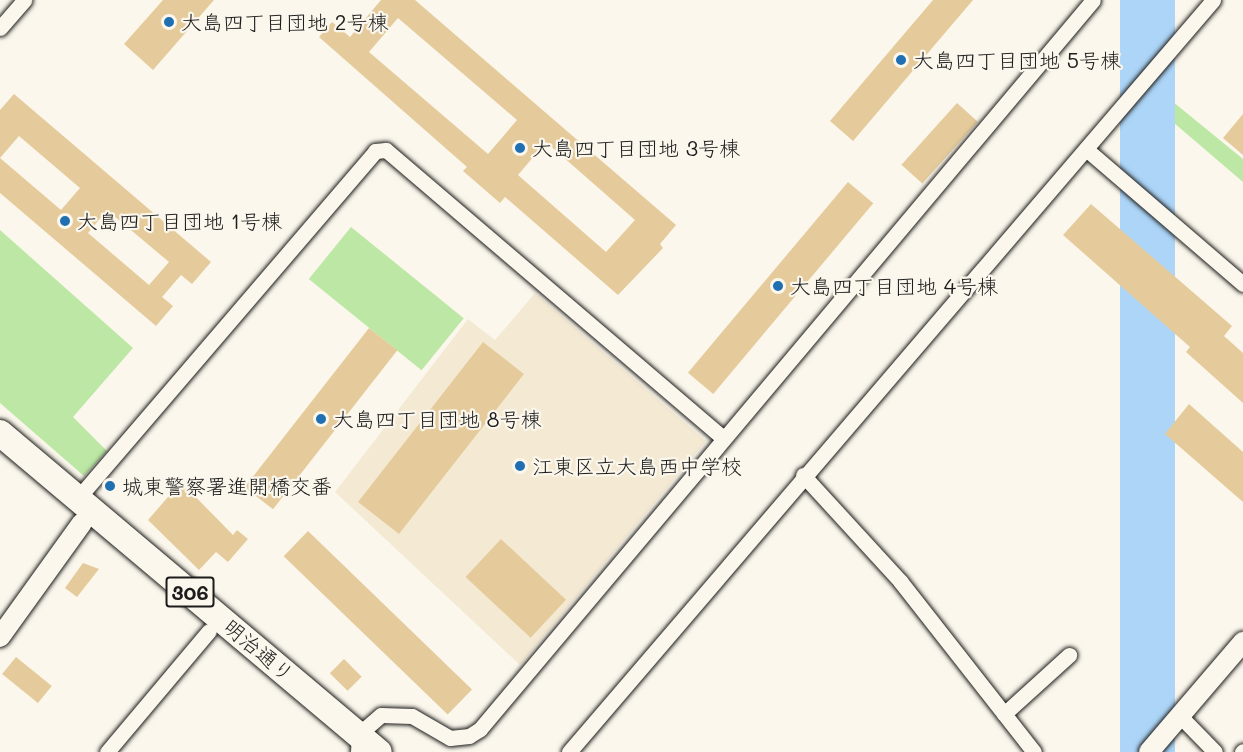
<!DOCTYPE html>
<meta charset="utf-8">
<style>
body{margin:0}
#map{position:relative;width:1243px;height:752px;overflow:hidden;background:#fbf7ec;font-family:Mali,"Klee One",sans-serif}
div>[style]{position:absolute}
[style*='--x']{left:calc(var(--x)*1px);top:calc(var(--y)*1px);width:calc(var(--w)*1px);rotate:calc(var(--a)*1deg)}
.built>*{inset:0;background:#f4ead4}
.green>*{inset:0;background:#bce7a4;transform-origin:0 0}
.water>*{inset:0;background:#acd5f7;transform-origin:0 0}
.building>*{inset:0;background:#e5cb9b;transform-origin:0 0}
.roads{filter:drop-shadow(0 0 2px #1c1c1c) drop-shadow(0 0 2px #1c1c1c)}
.minor>*{height:15px;margin:-7.5px;padding:0 7.5px;transform-origin:7.5px;border-radius:7.5px;background:#fbf7ec}
.tertiary>*{height:20px;margin:-10px;padding:0 10px;transform-origin:10px;border-radius:10px;background:#fbf7ec}
.primary>*{height:26px;margin:-13px;padding:0 13px;transform-origin:13px;border-radius:13px;background:#fbf7ec}
.dots>*{width:16px;height:16px;translate:-50% -50%;box-sizing:border-box;border:3px solid #fbf7ec;border-radius:50%}
span{translate:-50% -50%;white-space:nowrap;text-align:center;line-height:1.15;-webkit-text-stroke:4.5px #fbf7ec;paint-order:stroke}
.shield-label span{padding:2px 4px;background:#fbf7ec;border:2px solid;border-radius:4px;-webkit-text-stroke-width:0}
.shield-label{font-size:20px;color:#1c1c1c;font-weight:700}
.poi-label{font-size:21px;color:#1c1c1c}
.left{translate:0 -50%;text-align:left}
.street-label{font-size:21px;color:#1c1c1c}
</style>
<div id="map">
<div class="built">
<div style="clip-path:polygon(535px 293px,706px 441px,520px 665px,335px 492px,468px 319px,495px 340px)"></div>
</div>
<div class="green">
<div style="clip-path:polygon(1156px 88px,1243px 159px,1243px 182px,1146px 99px)"></div>
<div style="left:351px;top:227px;width:145px;height:67px;rotate:39deg"></div>
<div style="clip-path:polygon(0 230px,133px 348px,73px 417px,107px 451px,84px 476px,0 403px)"></div>
</div>
<div class="water">
<div style="left:1120px;top:0;width:55px;height:985px"></div>
</div>
<div class="building">
<div style="clip-path:polygon(163px 0,214px 0,153px 70px,124px 44px)"></div>
<div style="clip-path:polygon(evenodd,381px 0,415px 0,676px 225px,660px 244px,663px 248px,618px 295px,505px 197px,500px 203px,463px 171px,467px 167px,319px 37px,332px 22px,350px 37px,381px 0,398px 18px,517px 120px,488px 154px,369px 52px,398px 18px,381px 0,546px 142px,635px 220px,606px 252px,518px 175px,546px 142px)"></div>
<div style="clip-path:polygon(933px 0,973px 0,853px 141px,830px 121px)"></div>
<div style="clip-path:polygon(evenodd,14px 94px,211px 262px,192px 284px,181px 275px,162px 297px,173px 306px,156px 326px,0 193px,0 110px,14px 94px,19px 136px,80px 188px,61px 210px,0 158px,19px 136px,14px 94px,107px 210px,169px 262px,149px 285px,88px 233px,107px 210px)"></div>
<div style="left:957px;top:103px;width:28px;height:83px;rotate:42deg"></div>
<div style="clip-path:polygon(1243px 114px,1243px 155px,1223px 138px)"></div>
<div style="left:848px;top:182px;width:33px;height:249px;rotate:40deg"></div>
<div style="clip-path:polygon(1091px 204px,1232px 326px,1224px 336px,1243px 353px,1243px 403px,1186px 352px,1190px 347px,1063px 235px)"></div>
<div style="left:369px;top:328px;width:36px;height:202px;rotate:38deg"></div>
<div style="left:483px;top:342px;width:52px;height:203px;rotate:38deg"></div>
<div style="clip-path:polygon(1189px 404px,1243px 452px,1243px 502px,1165px 434px)"></div>
<div style="clip-path:polygon(181px 482px,233px 535px,237px 530px,248px 539px,228px 562px,216px 552px,199px 570px,148px 520px)"></div>
<div style="left:308px;top:531px;width:228px;height:35px;rotate:44deg"></div>
<div style="left:501px;top:539px;width:89px;height:52px;rotate:43deg"></div>
<div style="clip-path:polygon(83px 563px,99px 569px,77px 597px,65px 588px)"></div>
<div style="left:16px;top:657px;width:46px;height:22px;rotate:39deg"></div>
<div style="left:344px;top:659px;width:25px;height:20px;rotate:45deg"></div>
</div>
<div class="roads">
<div class="minor">
<div style="--x:0;--y:28;--w:37;--a:-49"></div>
<div style="--x:1086;--y:149;--w:207;--a:40.7"></div>
<div style="--x:803;--y:475;--w:144;--a:47.5"></div>
<div style="--x:900;--y:581;--w:217;--a:51.9"></div>
<div style="--x:78;--y:503;--w:5;--a:-90"></div>
<div style="--x:78;--y:498;--w:457;--a:-49.4"></div>
<div style="--x:375;--y:151;--w:11;--a:-5"></div>
<div style="--x:386;--y:150;--w:442;--a:40.5"></div>
<div style="--x:1004;--y:714;--w:88;--a:-42.2"></div>
<div style="--x:1180;--y:716;--w:50;--a:45.8"></div>
<div style="--x:107;--y:752;--w:158;--a:-49.9"></div>
<div style="--x:358;--y:752;--w:18;--a:-87"></div>
<div style="--x:359;--y:734;--w:29;--a:-41"></div>
<div style="--x:381;--y:715;--w:31;--a:2"></div>
<div style="--x:412;--y:716;--w:44;--a:30.1"></div>
<div style="--x:450;--y:738;--w:19;--a:-6"></div>
<div style="--x:469;--y:736;--w:13;--a:-32"></div>
<div style="--x:480;--y:729;--w:952;--a:-49.94"></div>
<div style="--x:569;--y:752;--w:990;--a:-49.42"></div>
<div style="--x:1242;--y:752;--w:1;--a:-45"></div>
</div>
<div class="tertiary">
<div style="--x:0;--y:637;--w:140;--a:-54.3"></div>
<div style="--x:1149;--y:752;--w:145;--a:-49.5"></div>
</div>
<div class="primary">
<div style="--x:0;--y:433;--w:495;--a:40.1"></div>
</div>
</div>
<div class="dots">
<div style="left:169px;top:22px;background:#1f6fb2"></div>
<div style="left:901px;top:60px;background:#1f6fb2"></div>
<div style="left:520px;top:148px;background:#1f6fb2"></div>
<div style="left:65px;top:221px;background:#1f6fb2"></div>
<div style="left:778px;top:286px;background:#1f6fb2"></div>
<div style="left:321px;top:419px;background:#1f6fb2"></div>
<div style="left:520px;top:466px;background:#1f6fb2"></div>
<div style="left:110px;top:486px;background:#1f6fb2"></div>
</div>
<div class="shield-label">
<span style="left:190px;top:592px">306</span>
</div>
<div class="poi-label">
<span class="left" style="left:181px;top:22px">大島四丁目団地 2号棟</span>
<span class="left" style="left:913px;top:60px">大島四丁目団地 5号棟</span>
<span class="left" style="left:532px;top:148px">大島四丁目団地 3号棟</span>
<span class="left" style="left:77px;top:221px">大島四丁目団地 1号棟</span>
<span class="left" style="left:790px;top:286px">大島四丁目団地 4号棟</span>
<span class="left" style="left:333px;top:419px">大島四丁目団地 8号棟</span>
<span class="left" style="left:532px;top:466px">江東区立大島西中学校</span>
<span class="left" style="left:122px;top:486px">城東警察署進開橋交番</span>
</div>
<div class="street-label">
<span style="left:259px;top:650px;rotate:40deg">明治通り</span>
</div>
</div>
